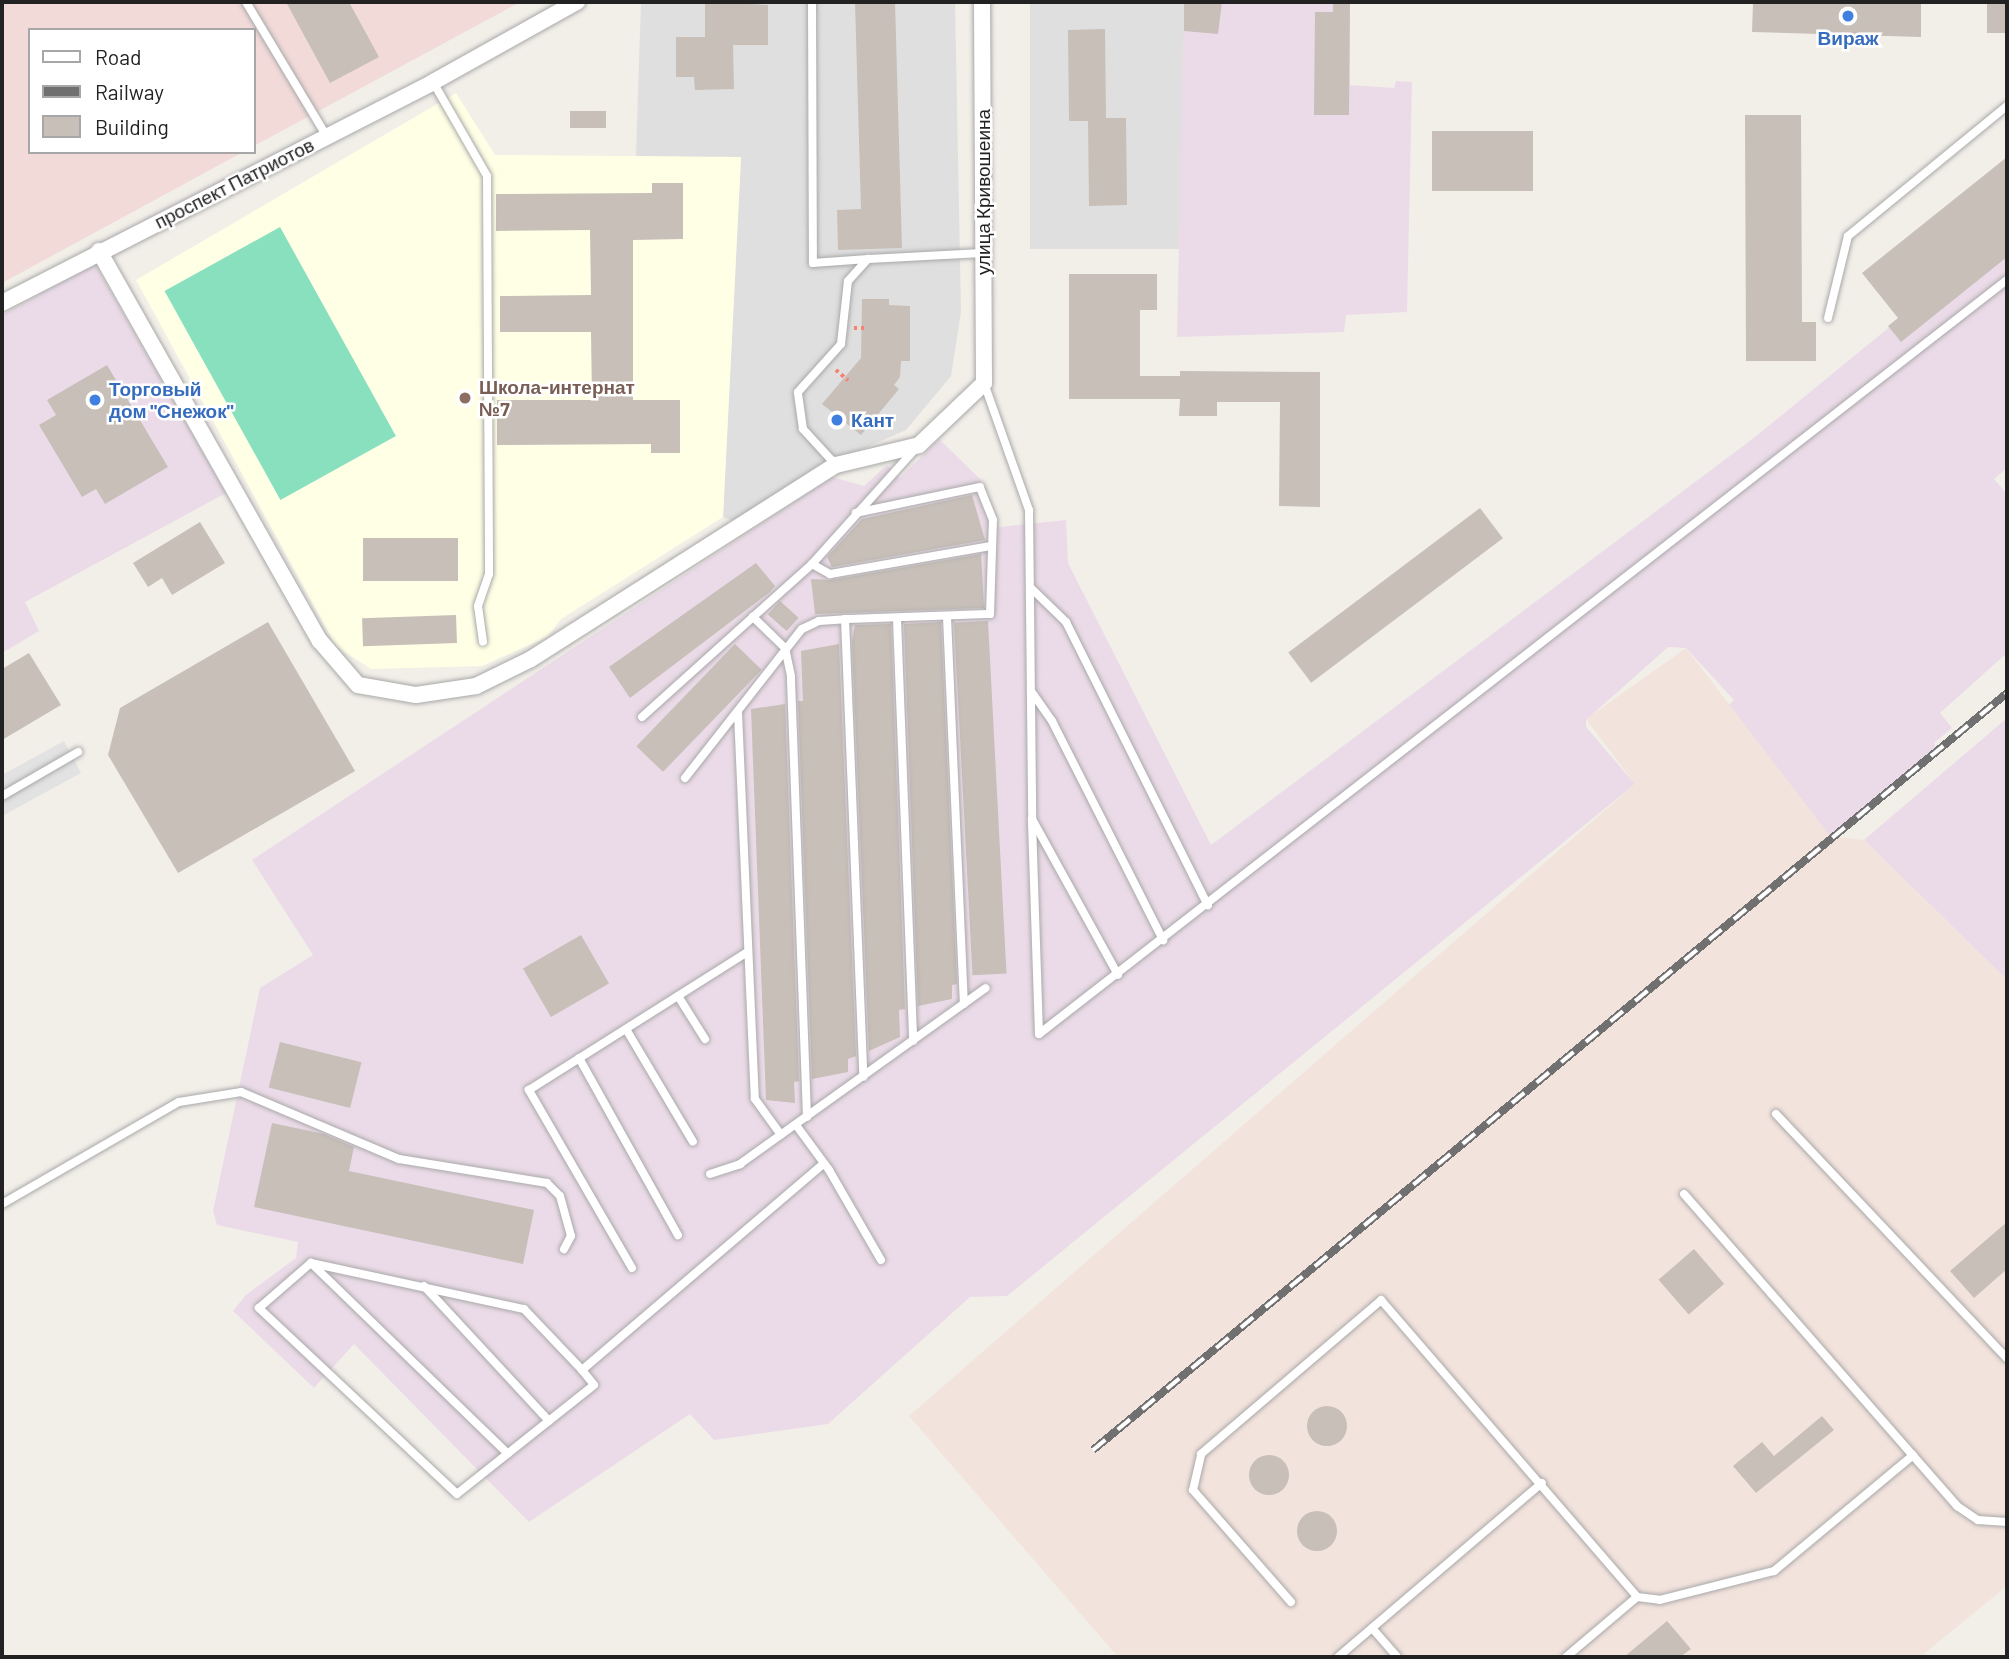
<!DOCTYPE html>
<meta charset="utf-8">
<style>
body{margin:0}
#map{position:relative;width:2009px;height:1659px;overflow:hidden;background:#f2efe9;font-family:Barlow,sans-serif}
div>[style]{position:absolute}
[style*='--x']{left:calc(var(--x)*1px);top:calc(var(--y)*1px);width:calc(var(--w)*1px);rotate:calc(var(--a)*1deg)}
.residential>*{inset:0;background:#e0dfdf;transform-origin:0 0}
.commercial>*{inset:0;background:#f2dad9}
.industrial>*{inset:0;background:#ebdbe8}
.education>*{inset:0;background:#ffffe5}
.military>*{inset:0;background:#f3e3dd}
.pitch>*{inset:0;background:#88e0be;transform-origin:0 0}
.parking>*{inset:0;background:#e2e2e2}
.building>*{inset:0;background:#c7bfb8;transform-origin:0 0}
.round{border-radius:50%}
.path>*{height:3.5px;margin-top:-1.75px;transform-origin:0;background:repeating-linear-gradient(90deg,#fa8072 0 3.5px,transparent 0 7px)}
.roads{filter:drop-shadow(0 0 2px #a9a9a9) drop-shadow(0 0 2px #a9a9a9)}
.service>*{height:8px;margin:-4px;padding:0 4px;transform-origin:4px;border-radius:4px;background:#fff}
.minor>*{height:16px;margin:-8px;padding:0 8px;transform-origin:8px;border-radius:8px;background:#fff}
.rail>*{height:8px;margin-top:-4px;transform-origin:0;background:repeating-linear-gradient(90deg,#fff 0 16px,#707070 0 32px);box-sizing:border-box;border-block:2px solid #707070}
.dots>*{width:19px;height:19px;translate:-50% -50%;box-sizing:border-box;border:4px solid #fff;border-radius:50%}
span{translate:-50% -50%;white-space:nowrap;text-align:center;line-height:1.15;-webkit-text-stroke:5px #fff;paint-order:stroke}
.shop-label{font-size:19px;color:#366cbe;font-weight:700}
.left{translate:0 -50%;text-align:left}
.street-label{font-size:19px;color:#222}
.education-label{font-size:19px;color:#785e54;font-weight:700}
.frame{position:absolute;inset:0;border:4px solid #222;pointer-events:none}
.legend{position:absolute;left:28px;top:28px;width:228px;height:126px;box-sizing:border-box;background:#fff;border:2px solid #a7a7a7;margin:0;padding:9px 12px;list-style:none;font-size:21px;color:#222}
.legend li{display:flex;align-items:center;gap:14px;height:35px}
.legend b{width:35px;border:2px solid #a7a7a7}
</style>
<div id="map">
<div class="residential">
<div style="clip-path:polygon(641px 2px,955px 2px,961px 312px,951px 376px,906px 430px,813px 471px,733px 521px,723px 517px,741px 158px,636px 156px)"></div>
<div style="left:1030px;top:2px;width:154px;height:247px"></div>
</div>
<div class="commercial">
<div style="clip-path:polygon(2px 2px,520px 2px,254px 146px,254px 30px,30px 30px,30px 152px,243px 152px,2px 283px)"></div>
</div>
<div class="industrial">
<div style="clip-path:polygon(1184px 2px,1350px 2px,1350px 85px,1394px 88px,1396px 81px,1412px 82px,1407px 312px,1346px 315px,1344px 332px,1177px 337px)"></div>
<div style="clip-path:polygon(2007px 231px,2007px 468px,1994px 479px,2007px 494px,2007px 653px,1940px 713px,1952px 728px,1934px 743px,1936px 748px,1830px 836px,1716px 717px,1734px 700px,1686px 648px,1668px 647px,1586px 720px,1586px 727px,1635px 784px,1007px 1296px,970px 1297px,828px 1424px,714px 1440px,690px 1414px,529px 1522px,354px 1344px,314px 1388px,233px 1311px,246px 1295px,296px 1258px,298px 1242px,217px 1225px,213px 1211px,260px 988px,313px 955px,252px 860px,832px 477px,864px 486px,887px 465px,900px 478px,939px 439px,980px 479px,999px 527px,1066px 520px,1068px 563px,1211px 845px,1755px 437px)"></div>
<div style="clip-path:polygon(95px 264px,226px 493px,25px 602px,39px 631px,2px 653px,2px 315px)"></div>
<div style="clip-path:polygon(2007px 718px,2007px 980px,1864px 840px)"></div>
</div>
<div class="education">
<div style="clip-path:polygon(456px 93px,495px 155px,741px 157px,723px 517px,561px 619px,547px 637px,482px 666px,371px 669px,336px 646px,136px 280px)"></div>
</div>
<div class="military">
<div style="clip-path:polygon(1686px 648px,1830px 836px,1864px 840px,2007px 980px,2007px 1586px,1920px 1657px,1118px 1657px,909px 1416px,1635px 784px,1586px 719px)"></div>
</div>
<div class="pitch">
<div style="left:280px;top:227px;width:239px;height:132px;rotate:61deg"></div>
</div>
<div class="parking">
<div style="clip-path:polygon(64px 741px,81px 773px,2px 816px,2px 775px)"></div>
</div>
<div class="building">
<div style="clip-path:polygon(286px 2px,349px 2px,379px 57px,330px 83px)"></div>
<div style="clip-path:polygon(705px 2px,768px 5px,768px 45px,733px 45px,734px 89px,695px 90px,694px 77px,676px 77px,676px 37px,705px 37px)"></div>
<div style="clip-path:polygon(855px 2px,895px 2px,902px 248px,838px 250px,837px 210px,861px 209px)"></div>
<div style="clip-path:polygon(1184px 2px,1222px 2px,1218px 34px,1184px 31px)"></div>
<div style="clip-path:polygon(1333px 2px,1350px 2px,1349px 115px,1314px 115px,1315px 12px,1333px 12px)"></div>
<div style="clip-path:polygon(1753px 2px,1921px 2px,1921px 37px,1752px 32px)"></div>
<div style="left:1987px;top:2px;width:20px;height:31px"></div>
<div style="clip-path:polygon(1105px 29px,1106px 118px,1126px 118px,1127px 205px,1089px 206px,1088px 121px,1069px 121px,1068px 30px)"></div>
<div style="left:570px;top:111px;width:36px;height:17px"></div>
<div style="clip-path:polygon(1745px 115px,1801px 115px,1802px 322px,1816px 322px,1816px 361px,1746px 361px)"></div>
<div style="left:1432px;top:131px;width:101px;height:60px"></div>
<div style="clip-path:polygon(2007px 157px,2007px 257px,1901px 342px,1888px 326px,1898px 318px,1862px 273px)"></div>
<div style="clip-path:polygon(652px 183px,683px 183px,683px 239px,633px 240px,633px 400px,680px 400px,680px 453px,651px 453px,651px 444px,497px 445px,497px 400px,592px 400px,591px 332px,500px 332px,500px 296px,591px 295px,590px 230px,496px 231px,496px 194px,652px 193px)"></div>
<div style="clip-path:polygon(1069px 274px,1157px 274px,1157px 310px,1140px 310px,1140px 376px,1180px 376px,1180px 371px,1320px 372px,1320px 507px,1279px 506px,1280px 402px,1217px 402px,1217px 416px,1179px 416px,1180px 399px,1069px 399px)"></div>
<div style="clip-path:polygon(862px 299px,889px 299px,889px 305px,910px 306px,910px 361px,901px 361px,900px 377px,894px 385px,899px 389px,861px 435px,822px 404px,861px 358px)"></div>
<div style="clip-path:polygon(107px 365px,168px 467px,105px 504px,96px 489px,82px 497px,39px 425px,56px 415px,47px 400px)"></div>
<div style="clip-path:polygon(972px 495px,985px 540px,832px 567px,827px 557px,862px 519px)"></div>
<div style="left:1480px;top:508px;width:38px;height:240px;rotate:53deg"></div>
<div style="clip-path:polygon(200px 522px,225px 563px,172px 595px,162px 578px,148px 587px,133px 563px)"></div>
<div style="left:458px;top:538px;width:43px;height:95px;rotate:90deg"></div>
<div style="clip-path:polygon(981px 554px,984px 608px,815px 614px,811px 579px,831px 580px)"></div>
<div style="clip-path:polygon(756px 563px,775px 586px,770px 592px,630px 698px,609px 667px)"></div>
<div style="left:780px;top:601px;width:25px;height:18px;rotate:42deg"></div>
<div style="left:456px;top:615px;width:28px;height:94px;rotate:88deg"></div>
<div style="left:988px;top:621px;width:353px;height:34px;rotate:87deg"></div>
<div style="clip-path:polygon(268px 622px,355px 771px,178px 873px,108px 755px,120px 708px)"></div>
<div style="clip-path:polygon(941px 622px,957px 984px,952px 985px,952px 999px,918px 1006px,904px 624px)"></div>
<div style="clip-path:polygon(891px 624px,905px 1009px,899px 1010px,900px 1037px,869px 1051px,852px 641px,855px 625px)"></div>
<div style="left:735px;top:644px;width:37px;height:142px;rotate:44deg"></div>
<div style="clip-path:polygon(839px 644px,856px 1056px,848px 1059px,848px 1072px,812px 1079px,798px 701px,803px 701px,801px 651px)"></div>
<div style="clip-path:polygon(29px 653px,61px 705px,2px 740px,2px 669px)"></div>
<div style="clip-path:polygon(785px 704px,799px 1081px,794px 1082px,795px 1103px,766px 1100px,751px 709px)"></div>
<div style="left:581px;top:935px;width:56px;height:67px;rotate:60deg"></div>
<div style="left:280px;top:1042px;width:84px;height:47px;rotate:14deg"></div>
<div style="clip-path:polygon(272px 1123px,324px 1134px,354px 1147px,349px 1171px,534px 1210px,523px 1264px,254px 1207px)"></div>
<div style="clip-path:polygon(2007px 1222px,2007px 1269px,1974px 1298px,1950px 1271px)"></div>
<div style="left:1694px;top:1249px;width:46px;height:47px;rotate:49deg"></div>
<div class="round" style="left:1307px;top:1406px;width:40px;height:40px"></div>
<div style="clip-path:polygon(1822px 1416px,1834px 1430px,1756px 1493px,1733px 1466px,1762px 1442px,1774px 1456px)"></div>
<div class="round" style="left:1249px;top:1455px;width:40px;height:40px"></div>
<div class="round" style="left:1297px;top:1511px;width:40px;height:40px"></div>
<div style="clip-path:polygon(1667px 1621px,1691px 1649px,1680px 1657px,1624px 1657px)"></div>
</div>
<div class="path">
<div style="--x:854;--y:328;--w:12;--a:0"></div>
<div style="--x:836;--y:370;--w:16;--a:40"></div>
</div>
<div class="roads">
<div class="service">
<div style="--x:246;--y:2;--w:157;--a:59"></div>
<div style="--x:812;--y:2;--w:261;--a:89.8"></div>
<div style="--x:813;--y:263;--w:55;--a:-4.2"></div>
<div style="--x:433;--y:82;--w:108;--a:60.1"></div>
<div style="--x:487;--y:176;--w:398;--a:89.7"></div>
<div style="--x:489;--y:574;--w:34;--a:109"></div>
<div style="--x:478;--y:606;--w:36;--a:82"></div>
<div style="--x:1828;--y:318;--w:84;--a:-76.3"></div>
<div style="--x:1848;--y:236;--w:205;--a:-39.3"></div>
<div style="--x:984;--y:383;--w:135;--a:70.5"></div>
<div style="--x:1029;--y:510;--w:309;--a:89.4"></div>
<div style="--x:836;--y:465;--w:49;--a:-132.5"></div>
<div style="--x:803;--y:429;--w:37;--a:-98"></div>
<div style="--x:798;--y:392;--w:64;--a:-48.1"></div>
<div style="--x:841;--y:344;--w:63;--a:-83.7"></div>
<div style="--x:848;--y:281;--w:30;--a:-48"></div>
<div style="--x:868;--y:259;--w:115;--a:-3"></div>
<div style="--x:812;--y:564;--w:21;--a:29"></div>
<div style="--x:830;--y:574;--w:162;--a:-9.9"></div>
<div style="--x:1031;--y:588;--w:49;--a:44.2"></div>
<div style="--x:1066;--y:622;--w:317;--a:63.4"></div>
<div style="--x:947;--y:617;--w:387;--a:87.5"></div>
<div style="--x:845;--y:619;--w:458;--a:87.7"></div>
<div style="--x:897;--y:619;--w:422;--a:87.8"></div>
<div style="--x:1031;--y:691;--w:37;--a:55"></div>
<div style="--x:1052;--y:721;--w:246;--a:63.1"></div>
<div style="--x:738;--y:713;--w:386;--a:87.5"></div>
<div style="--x:755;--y:1099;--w:44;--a:54.2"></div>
<div style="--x:642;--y:717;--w:149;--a:-42"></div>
<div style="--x:685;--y:778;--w:189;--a:-51.9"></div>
<div style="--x:802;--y:629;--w:19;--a:-25"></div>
<div style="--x:819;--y:621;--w:26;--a:-4"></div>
<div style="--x:845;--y:619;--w:145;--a:-2"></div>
<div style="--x:990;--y:614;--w:94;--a:-88.2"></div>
<div style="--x:993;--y:520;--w:35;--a:-112"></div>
<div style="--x:980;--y:487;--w:127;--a:168.2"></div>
<div style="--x:2;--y:796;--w:88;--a:-30.1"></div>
<div style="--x:678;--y:996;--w:51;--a:57.9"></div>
<div style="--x:626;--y:1029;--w:131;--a:59.3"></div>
<div style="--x:1039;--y:1034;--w:1227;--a:-37.92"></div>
<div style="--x:1039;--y:1034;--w:215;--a:-91.9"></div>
<div style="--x:1032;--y:819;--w:178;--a:61.1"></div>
<div style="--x:579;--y:1058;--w:203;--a:60.8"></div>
<div style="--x:1776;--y:1114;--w:336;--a:46.6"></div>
<div style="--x:807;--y:1117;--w:441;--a:-92.1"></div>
<div style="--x:791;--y:676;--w:29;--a:-102"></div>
<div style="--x:785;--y:648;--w:45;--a:-135.9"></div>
<div style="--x:753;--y:617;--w:79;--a:-41.9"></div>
<div style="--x:812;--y:564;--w:157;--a:-48.1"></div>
<div style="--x:796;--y:1125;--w:56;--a:53.7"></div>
<div style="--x:829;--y:1170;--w:104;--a:60"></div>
<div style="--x:710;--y:1174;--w:32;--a:-18"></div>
<div style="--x:740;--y:1164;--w:302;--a:-35.6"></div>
<div style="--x:1684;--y:1194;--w:415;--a:48.8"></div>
<div style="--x:1957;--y:1506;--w:25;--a:34"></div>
<div style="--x:1978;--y:1520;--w:29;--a:4"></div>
<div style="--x:2;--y:1204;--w:204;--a:-30"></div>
<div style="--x:179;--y:1102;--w:63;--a:-9.2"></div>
<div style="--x:241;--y:1092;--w:172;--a:23"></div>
<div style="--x:399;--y:1159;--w:150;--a:9.2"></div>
<div style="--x:547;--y:1183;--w:18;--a:45"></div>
<div style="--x:560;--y:1196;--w:41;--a:74.6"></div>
<div style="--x:571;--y:1236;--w:15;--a:118"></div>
<div style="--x:311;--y:1263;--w:274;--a:44.1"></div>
<div style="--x:632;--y:1268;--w:206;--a:-120.1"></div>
<div style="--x:529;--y:1090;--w:257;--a:-32.3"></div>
<div style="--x:424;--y:1286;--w:184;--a:47.2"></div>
<div style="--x:582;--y:1370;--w:19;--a:51"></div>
<div style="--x:594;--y:1385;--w:175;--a:141.5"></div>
<div style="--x:457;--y:1494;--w:272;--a:-136.8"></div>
<div style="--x:259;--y:1308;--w:69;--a:-40.9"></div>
<div style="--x:311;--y:1263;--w:218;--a:12.2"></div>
<div style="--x:524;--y:1309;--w:84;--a:46.4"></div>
<div style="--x:582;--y:1370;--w:318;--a:-40.5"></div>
<div style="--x:1291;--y:1602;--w:149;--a:-131.2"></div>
<div style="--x:1193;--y:1490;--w:37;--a:-77"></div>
<div style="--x:1201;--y:1454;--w:237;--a:-40.5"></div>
<div style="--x:1381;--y:1300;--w:392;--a:49.2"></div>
<div style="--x:1637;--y:1597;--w:23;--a:7"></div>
<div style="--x:1660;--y:1600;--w:118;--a:-14.3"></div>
<div style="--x:1774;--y:1571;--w:181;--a:-39.8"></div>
<div style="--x:1372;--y:1628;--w:38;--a:49"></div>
<div style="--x:1338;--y:1657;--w:268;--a:-40.5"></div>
<div style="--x:1566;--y:1657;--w:93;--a:-40.2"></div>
</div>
<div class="minor">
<div style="--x:99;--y:251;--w:448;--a:60.5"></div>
<div style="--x:320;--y:641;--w:58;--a:49.2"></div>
<div style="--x:358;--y:685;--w:59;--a:9.8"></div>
<div style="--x:416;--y:695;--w:61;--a:-8.5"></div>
<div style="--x:476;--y:686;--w:61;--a:-26.1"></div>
<div style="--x:531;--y:659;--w:361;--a:-32.5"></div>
<div style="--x:836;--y:465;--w:85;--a:-13.5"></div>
<div style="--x:919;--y:445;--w:90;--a:-43.6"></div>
<div style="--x:984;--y:383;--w:381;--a:-90.3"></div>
<div style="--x:2;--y:303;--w:484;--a:-27.1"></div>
<div style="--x:433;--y:82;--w:165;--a:-29.1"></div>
</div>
</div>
<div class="rail">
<div style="--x:1093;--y:1450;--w:1187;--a:-39.63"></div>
</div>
<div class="dots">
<div style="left:1848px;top:16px;background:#3f7fe0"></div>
<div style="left:465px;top:398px;background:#8d6e63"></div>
<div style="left:95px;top:400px;background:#3f7fe0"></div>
<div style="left:837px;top:420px;background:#3f7fe0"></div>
</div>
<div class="shop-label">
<span style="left:1848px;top:38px">Вираж</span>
<span class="left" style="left:109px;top:400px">Торговый<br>дом "Снежок"</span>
<span class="left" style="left:851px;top:420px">Кант</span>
</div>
<div class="street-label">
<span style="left:234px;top:183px;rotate:-27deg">проспект Патриотов</span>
<span style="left:983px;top:192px;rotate:-90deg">улица Кривошеина</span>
</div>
<div class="education-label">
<span class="left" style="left:479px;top:398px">Школа-интернат<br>№7</span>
</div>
<div class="frame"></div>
<ul class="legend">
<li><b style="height:9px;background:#fff"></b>Road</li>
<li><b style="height:9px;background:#707070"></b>Railway</li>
<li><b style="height:19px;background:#c7bfb8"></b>Building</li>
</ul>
</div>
